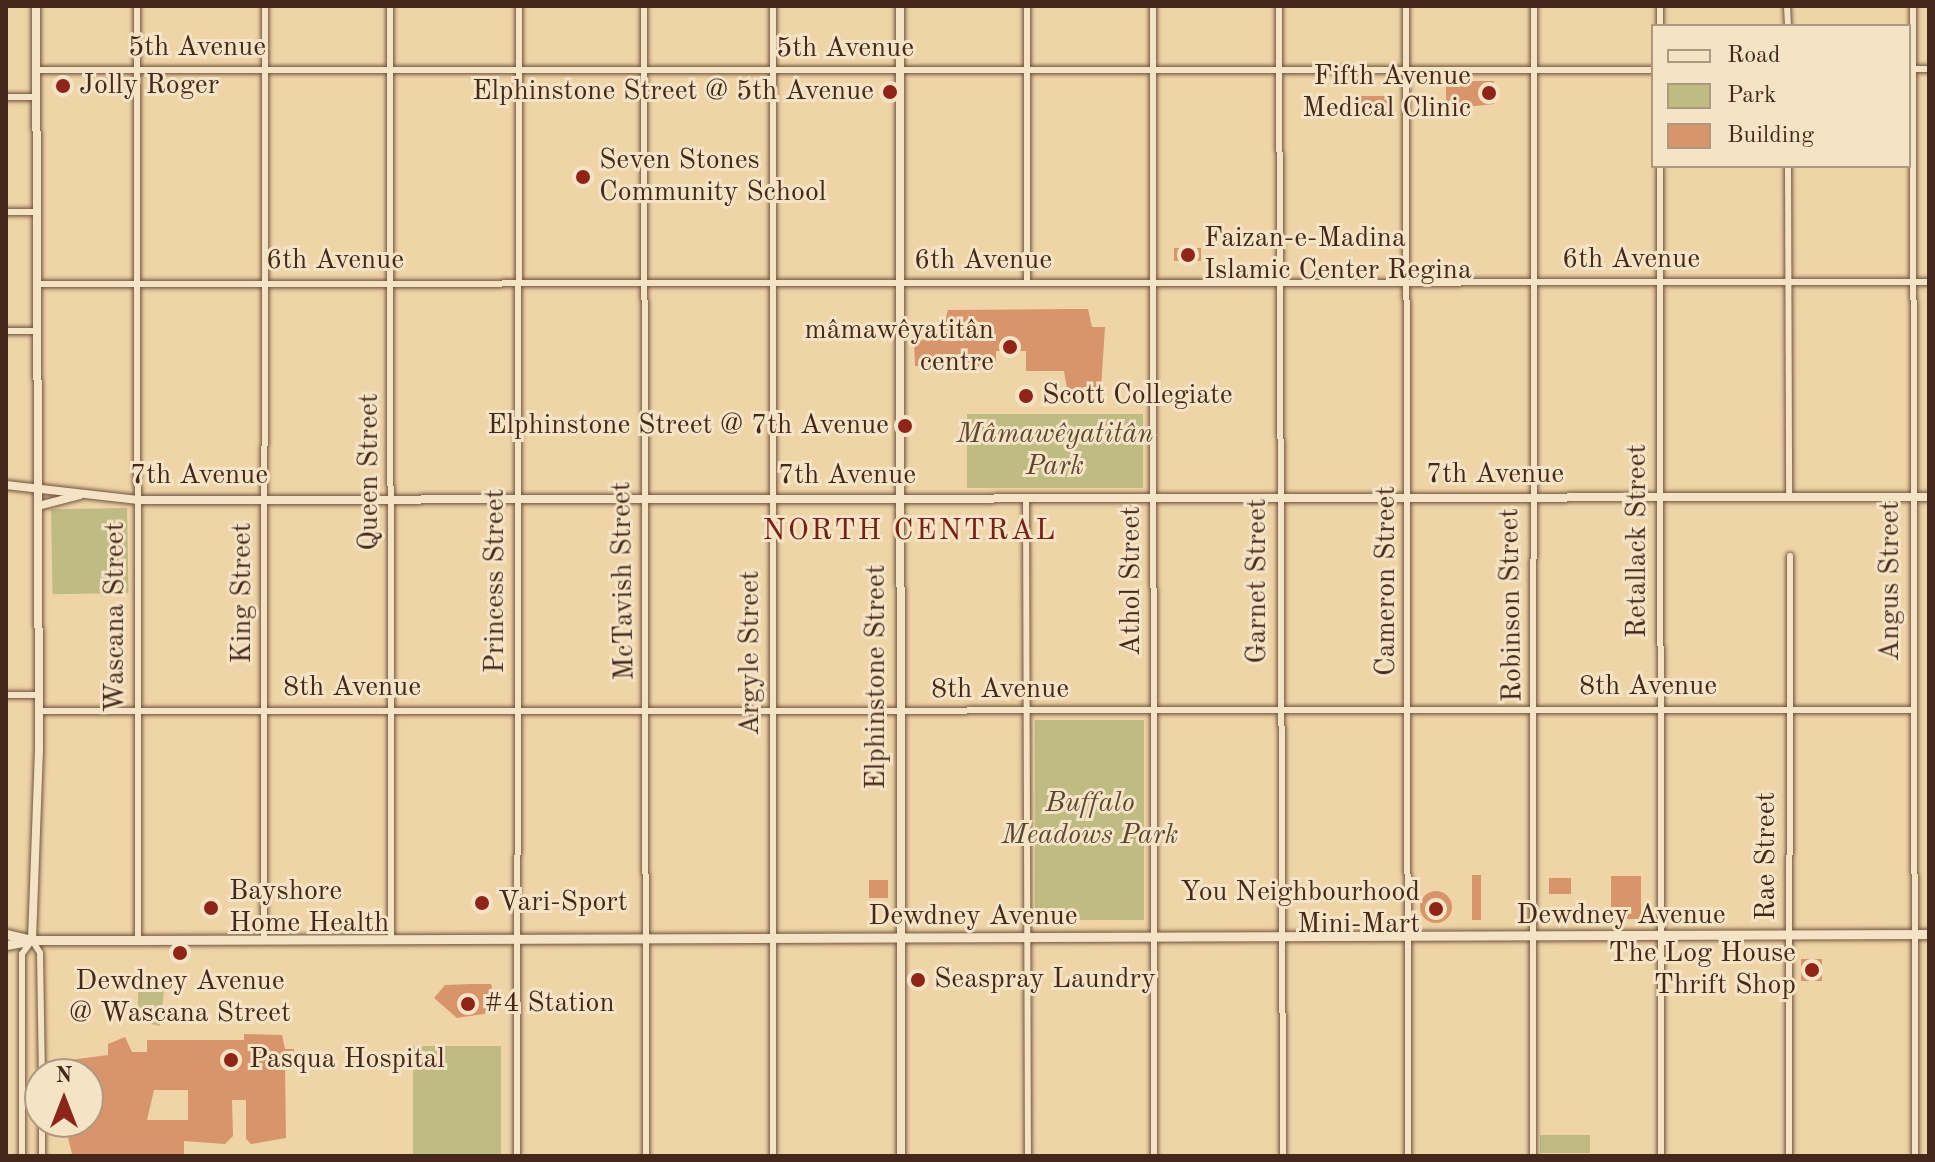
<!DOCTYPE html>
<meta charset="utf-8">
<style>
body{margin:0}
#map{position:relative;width:1935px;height:1162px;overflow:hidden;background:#efd4a7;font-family:"Old Standard TT",serif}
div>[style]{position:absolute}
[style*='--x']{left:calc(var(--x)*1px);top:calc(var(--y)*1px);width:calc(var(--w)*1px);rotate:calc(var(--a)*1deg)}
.green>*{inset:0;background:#bfbb83;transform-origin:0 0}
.building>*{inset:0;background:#d8946b;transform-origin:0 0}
.round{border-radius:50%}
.roads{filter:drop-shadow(0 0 2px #70533d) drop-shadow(0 0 2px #70533d)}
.minor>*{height:6px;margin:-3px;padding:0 3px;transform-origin:3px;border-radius:3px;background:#f5e3c6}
.tertiary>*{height:8px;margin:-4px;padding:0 4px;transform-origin:4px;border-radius:4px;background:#f5e3c6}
.secondary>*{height:9px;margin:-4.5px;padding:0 4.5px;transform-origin:4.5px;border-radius:4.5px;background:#f5e3c6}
.dots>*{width:22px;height:22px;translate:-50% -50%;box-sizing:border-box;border:4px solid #f5e3c6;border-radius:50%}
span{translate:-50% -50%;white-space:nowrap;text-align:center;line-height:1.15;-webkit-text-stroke:6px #f5e3c6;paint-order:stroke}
.street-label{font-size:28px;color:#46281a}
.poi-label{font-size:28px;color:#46281a}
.right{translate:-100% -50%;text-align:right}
.left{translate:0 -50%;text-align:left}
.park-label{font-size:28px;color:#5e452f;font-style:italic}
.neighbourhood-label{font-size:30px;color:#7a1f14;letter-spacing:2px}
.frame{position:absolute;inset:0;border:8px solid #46281a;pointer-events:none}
.legend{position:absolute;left:1651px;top:24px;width:260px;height:144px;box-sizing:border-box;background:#f5e3c6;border:2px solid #af9881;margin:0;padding:10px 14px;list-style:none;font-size:24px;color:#46281a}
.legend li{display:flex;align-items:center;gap:16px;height:40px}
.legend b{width:40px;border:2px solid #af9881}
.north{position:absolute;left:24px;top:1058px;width:80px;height:80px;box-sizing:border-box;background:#f5e3c6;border:2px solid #af9881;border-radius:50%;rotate:0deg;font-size:22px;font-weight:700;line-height:32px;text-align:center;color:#46281a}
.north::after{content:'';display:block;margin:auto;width:28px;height:36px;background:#8f2418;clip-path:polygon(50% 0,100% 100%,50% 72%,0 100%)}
</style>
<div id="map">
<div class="green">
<div style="left:1143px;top:414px;width:74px;height:176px;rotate:90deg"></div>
<div style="left:127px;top:508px;width:85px;height:76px;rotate:89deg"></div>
<div style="left:1144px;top:720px;width:200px;height:109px;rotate:90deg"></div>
<div style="clip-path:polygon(144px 977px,165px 983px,160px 1026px,138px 1021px,138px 984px)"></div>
<div style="left:413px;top:1046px;width:88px;height:108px"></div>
<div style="left:1540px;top:1135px;width:50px;height:18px"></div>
</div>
<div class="building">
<div style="clip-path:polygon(1475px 81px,1494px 81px,1494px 104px,1446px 109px,1446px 82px)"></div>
<div style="left:1355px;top:96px;width:34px;height:21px"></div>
<div style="left:1174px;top:248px;width:27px;height:13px"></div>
<div style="clip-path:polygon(1069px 309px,1088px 309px,1092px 327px,1105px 327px,1101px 389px,1067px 389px,1064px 371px,1026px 371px,1026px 351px,996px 351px,996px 367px,915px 366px,914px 343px,942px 333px,948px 310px)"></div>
<div style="left:1472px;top:875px;width:9px;height:45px"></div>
<div style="left:1611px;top:876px;width:30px;height:43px"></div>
<div style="left:1549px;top:878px;width:22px;height:16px"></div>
<div style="left:869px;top:880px;width:19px;height:18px"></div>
<div class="round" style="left:1420px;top:891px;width:32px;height:32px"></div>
<div style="left:1801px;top:959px;width:21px;height:22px"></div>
<div style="clip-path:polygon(471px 984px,491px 984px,497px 1012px,457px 1018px,434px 998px,445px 985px)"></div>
<div style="clip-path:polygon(evenodd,244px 1034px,282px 1035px,285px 1049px,294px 1049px,294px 1065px,285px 1065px,286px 1138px,251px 1144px,246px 1139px,246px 1100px,232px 1100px,233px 1136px,225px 1144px,184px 1141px,184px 1154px,72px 1154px,64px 1122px,88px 1122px,88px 1074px,59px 1074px,62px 1061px,108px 1055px,108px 1044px,125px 1037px,132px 1052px,147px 1052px,147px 1040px,244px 1040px,244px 1034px,154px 1090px,188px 1090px,188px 1120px,147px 1120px,154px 1090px)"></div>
</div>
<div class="roads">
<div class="minor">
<div style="--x:137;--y:6;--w:934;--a:89.94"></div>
<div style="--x:390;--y:6;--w:933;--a:89.94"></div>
<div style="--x:644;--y:6;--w:1150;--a:89.9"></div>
<div style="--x:1027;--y:6;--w:277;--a:90"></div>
<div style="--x:1153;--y:6;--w:1150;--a:89.95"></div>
<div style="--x:1279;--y:6;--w:1150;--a:89.8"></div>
<div style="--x:1406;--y:6;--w:1150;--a:89.9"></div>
<div style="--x:1787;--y:6;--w:20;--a:87"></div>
<div style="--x:1913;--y:6;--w:1150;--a:89.9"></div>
<div style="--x:1660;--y:26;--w:20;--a:-90"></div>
<div style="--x:1909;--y:69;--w:20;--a:0"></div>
<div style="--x:36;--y:70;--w:1617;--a:0"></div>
<div style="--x:6;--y:97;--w:29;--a:0"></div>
<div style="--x:1660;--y:166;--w:990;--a:89.94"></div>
<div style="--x:1788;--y:166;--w:331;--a:89.8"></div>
<div style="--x:6;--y:212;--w:30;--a:0"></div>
<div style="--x:38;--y:284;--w:1891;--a:-0.06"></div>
<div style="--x:6;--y:331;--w:31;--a:0"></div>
<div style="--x:1026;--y:498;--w:658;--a:89.83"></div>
<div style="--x:6;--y:695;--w:33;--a:0"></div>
<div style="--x:39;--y:711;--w:1875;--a:-0.03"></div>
<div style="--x:264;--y:939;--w:933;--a:-89.94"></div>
<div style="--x:42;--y:1122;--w:34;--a:90"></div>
<div style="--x:22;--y:1156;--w:202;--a:-90"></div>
<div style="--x:22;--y:954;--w:17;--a:-54"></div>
<div style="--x:32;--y:940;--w:15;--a:58"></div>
<div style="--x:40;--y:953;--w:121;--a:89.1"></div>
<div style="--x:517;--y:1156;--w:1150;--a:-89.9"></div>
<div style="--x:773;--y:1156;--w:1150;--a:-90"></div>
<div style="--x:1533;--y:1156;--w:1150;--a:-89.95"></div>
<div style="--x:1789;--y:1156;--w:600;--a:-89.9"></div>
</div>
<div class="tertiary">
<div style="--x:900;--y:6;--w:1150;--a:89.95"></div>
<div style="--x:6;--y:485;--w:133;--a:6.5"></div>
<div style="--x:138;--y:500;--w:1791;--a:-0.1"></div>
<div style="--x:38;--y:506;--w:43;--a:-14.7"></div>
<div style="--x:32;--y:940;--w:189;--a:-87.9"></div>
<div style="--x:39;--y:751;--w:745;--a:-90.23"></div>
</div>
<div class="secondary">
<div style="--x:6;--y:934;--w:27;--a:13"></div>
<div style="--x:32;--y:940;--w:106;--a:0"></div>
<div style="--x:138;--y:940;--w:1791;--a:-0.19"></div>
<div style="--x:6;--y:945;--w:23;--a:-10"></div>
</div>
</div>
<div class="dots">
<div style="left:63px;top:86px;background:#8f2418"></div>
<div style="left:890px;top:92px;background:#8f2418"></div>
<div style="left:1489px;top:93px;background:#8f2418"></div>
<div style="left:583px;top:177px;background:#8f2418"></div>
<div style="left:1188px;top:255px;background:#8f2418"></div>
<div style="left:1010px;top:347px;background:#8f2418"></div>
<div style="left:1026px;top:396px;background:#8f2418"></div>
<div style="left:905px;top:426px;background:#8f2418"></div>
<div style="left:482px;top:903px;background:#8f2418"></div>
<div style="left:211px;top:908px;background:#8f2418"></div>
<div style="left:1436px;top:909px;background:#8f2418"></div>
<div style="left:180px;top:953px;background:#8f2418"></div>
<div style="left:1812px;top:970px;background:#8f2418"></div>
<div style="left:918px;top:980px;background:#8f2418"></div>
<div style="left:468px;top:1004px;background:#8f2418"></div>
<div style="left:231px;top:1060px;background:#8f2418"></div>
</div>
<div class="street-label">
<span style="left:197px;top:48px">5th Avenue</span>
<span style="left:845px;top:49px">5th Avenue</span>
<span style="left:1631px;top:260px">6th Avenue</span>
<span style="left:335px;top:261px">6th Avenue</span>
<span style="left:983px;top:261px">6th Avenue</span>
<span style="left:370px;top:472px;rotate:-90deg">Queen Street</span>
<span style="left:1495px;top:475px">7th Avenue</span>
<span style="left:199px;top:476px">7th Avenue</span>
<span style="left:847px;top:476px">7th Avenue</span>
<span style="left:1638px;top:541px;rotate:-90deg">Retallack Street</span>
<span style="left:496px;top:581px;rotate:-90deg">Princess Street</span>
<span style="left:624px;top:581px;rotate:-91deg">McTavish Street</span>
<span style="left:1132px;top:581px;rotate:-90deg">Athol Street</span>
<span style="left:1258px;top:581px;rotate:-90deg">Garnet Street</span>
<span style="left:1387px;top:581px;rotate:-90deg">Cameron Street</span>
<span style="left:1891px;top:581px;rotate:-90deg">Angus Street</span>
<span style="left:243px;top:593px;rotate:-90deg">King Street</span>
<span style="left:1512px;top:605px;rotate:-91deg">Robinson Street</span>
<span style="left:116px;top:617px;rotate:-90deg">Wascana Street</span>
<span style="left:751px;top:653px;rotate:-90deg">Argyle Street</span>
<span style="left:877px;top:677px;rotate:-90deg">Elphinstone Street</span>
<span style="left:1648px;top:687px">8th Avenue</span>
<span style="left:352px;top:688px">8th Avenue</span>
<span style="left:1000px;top:690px">8th Avenue</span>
<span style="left:1767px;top:856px;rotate:-90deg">Rae Street</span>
<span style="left:1621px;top:916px">Dewdney Avenue</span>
<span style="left:973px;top:917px">Dewdney Avenue</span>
</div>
<div class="poi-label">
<span class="right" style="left:1471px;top:93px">Fifth Avenue<br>Medical Clinic</span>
<span class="left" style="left:79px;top:86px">Jolly Roger</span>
<span class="right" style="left:874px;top:92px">Elphinstone Street @ 5th Avenue</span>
<span class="left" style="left:599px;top:177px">Seven Stones<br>Community School</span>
<span class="left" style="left:1204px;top:255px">Faizan-e-Madina<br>Islamic Center Regina</span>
<span class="right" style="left:994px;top:347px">mâmawêyatitân<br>centre</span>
<span class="left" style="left:1042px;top:396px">Scott Collegiate</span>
<span class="right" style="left:889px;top:426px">Elphinstone Street @ 7th Avenue</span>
<span class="left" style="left:229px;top:908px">Bayshore<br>Home Health</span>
<span class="right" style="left:1420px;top:909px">You Neighbourhood<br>Mini-Mart</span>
<span class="left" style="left:498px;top:903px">Vari-Sport</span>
<span class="right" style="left:1796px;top:970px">The Log House<br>Thrift Shop</span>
<span class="left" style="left:934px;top:980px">Seaspray Laundry</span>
<span style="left:180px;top:998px">Dewdney Avenue<br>@ Wascana Street</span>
<span class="left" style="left:484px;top:1004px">#4 Station</span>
<span class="left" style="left:249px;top:1060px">Pasqua Hospital</span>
</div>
<div class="park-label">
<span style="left:1055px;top:451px">Mâmawêyatitân<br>Park</span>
<span style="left:1090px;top:820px">Buffalo<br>Meadows Park</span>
</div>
<div class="neighbourhood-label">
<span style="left:910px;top:531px">NORTH CENTRAL</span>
</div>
<div class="frame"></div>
<ul class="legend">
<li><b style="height:10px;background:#f5e3c6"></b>Road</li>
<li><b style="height:22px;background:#bfbb83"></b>Park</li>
<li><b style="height:22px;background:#d8946b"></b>Building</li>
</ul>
<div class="north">N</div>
</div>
